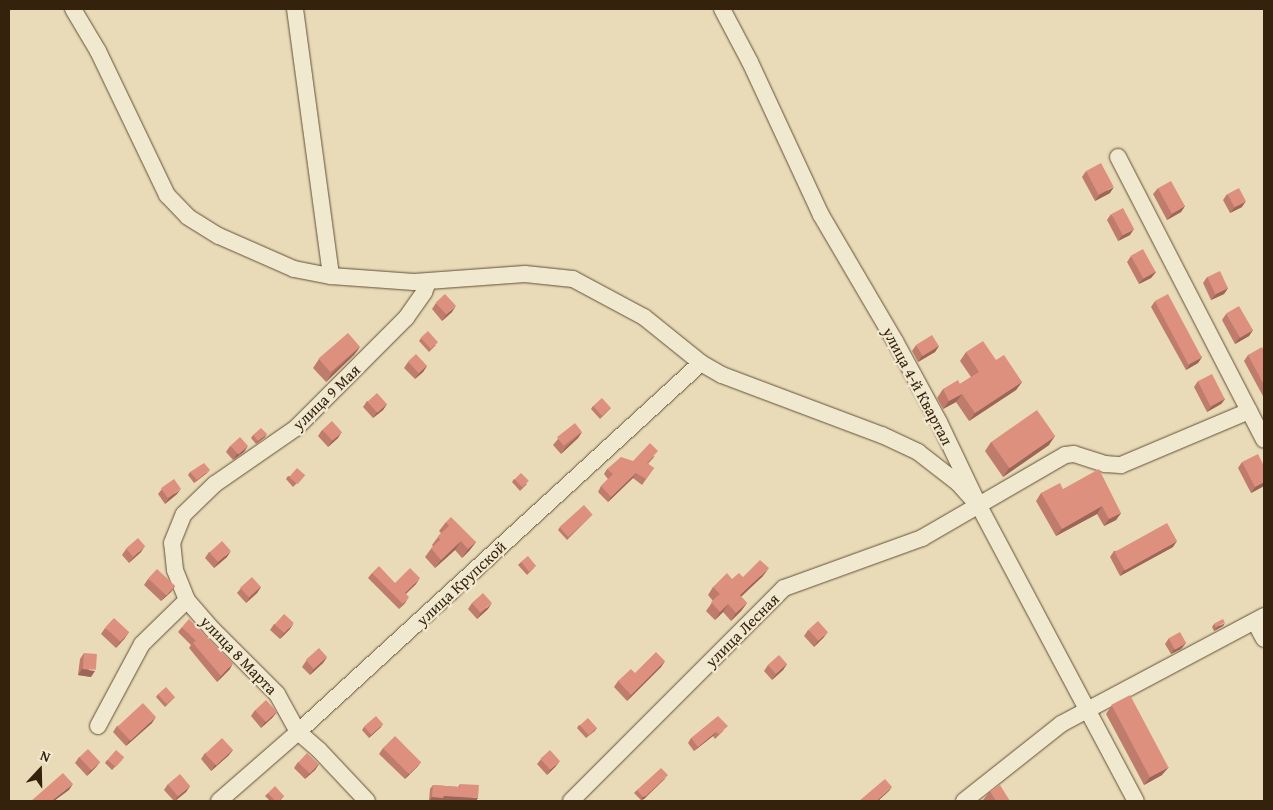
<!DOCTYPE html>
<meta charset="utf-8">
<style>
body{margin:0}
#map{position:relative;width:1273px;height:810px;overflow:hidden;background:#e9dbb7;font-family:"Gentium Book Plus",serif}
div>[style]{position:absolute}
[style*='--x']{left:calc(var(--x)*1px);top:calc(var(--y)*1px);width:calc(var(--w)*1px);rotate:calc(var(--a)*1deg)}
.roads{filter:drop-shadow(0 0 1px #625037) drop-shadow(0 0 1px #625037)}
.minor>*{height:16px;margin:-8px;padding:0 8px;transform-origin:8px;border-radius:8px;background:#f1e8d0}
.wall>*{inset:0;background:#bf7c6c}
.shaded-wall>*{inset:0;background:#9b6558}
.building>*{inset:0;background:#de907e;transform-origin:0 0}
span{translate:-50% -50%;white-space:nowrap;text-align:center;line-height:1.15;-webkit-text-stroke:4.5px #f1e8d0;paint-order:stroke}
.street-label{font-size:16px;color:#35220c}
.frame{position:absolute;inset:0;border:10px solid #35220c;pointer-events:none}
.north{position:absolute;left:15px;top:745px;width:50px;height:50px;-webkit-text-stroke:4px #f1e8d0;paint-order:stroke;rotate:21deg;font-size:14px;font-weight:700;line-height:20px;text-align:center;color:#35220c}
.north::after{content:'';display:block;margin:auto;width:18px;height:22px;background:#35220c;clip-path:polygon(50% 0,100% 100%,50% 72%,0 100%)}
</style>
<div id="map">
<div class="roads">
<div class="minor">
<div style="--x:73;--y:9;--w:49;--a:59.2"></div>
<div style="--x:98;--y:51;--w:160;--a:64.4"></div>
<div style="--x:167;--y:195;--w:30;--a:46"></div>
<div style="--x:188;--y:217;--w:36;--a:32"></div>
<div style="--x:219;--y:236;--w:82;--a:23.7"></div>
<div style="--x:294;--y:269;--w:38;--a:11"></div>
<div style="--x:331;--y:276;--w:83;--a:4.1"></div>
<div style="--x:414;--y:282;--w:111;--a:-4.1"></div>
<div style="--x:525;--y:274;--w:48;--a:5.9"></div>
<div style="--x:573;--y:279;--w:81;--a:28.2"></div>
<div style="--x:644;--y:317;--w:73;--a:38.9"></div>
<div style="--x:701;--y:363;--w:24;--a:30"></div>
<div style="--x:722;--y:375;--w:171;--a:20.6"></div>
<div style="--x:882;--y:435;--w:40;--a:25"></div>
<div style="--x:918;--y:452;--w:51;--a:37.8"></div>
<div style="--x:958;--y:483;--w:31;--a:48"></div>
<div style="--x:295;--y:9;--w:269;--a:82.3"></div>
<div style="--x:722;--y:9;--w:60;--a:62.2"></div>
<div style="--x:750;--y:62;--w:169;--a:65.1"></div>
<div style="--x:821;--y:215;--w:146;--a:59.6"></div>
<div style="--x:895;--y:341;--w:92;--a:61.5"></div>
<div style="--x:939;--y:422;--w:93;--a:64.5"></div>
<div style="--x:979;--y:506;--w:334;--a:62"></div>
<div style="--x:1118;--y:157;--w:318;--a:62.7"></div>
<div style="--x:1255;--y:622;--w:19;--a:62"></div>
<div style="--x:98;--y:726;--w:93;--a:-61.8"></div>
<div style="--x:142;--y:644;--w:63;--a:-44.4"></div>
<div style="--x:219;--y:801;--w:105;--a:-41.1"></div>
<div style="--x:298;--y:732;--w:546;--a:-42.48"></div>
<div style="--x:367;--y:801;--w:70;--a:-133.3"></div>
<div style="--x:319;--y:750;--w:28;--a:-139"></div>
<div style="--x:298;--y:732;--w:43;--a:-118.9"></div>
<div style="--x:277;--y:694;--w:92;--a:-135"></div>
<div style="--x:212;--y:629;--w:38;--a:-131"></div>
<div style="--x:187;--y:600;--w:32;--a:-112"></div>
<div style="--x:175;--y:570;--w:27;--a:-96"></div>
<div style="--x:172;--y:543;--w:31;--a:-68"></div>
<div style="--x:184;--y:514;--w:43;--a:-44.1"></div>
<div style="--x:215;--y:484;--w:98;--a:-34.7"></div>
<div style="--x:296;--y:428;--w:156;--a:-45"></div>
<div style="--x:406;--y:318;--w:32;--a:-55"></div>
<div style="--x:424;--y:292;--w:11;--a:-68"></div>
<div style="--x:571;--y:801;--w:301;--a:-45"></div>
<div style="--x:784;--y:588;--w:147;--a:-19.9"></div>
<div style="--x:922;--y:538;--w:165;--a:-30.1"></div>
<div style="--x:1065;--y:455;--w:9;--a:-6"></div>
<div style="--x:1074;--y:454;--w:33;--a:18"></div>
<div style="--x:1105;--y:464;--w:16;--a:4"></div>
<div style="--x:1121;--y:465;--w:139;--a:-22.9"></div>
<div style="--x:964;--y:801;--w:124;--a:-38.4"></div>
<div style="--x:1061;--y:724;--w:230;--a:-28"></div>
</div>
</div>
<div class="wall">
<div style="clip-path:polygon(1086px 171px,1110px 193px,1095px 201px,1082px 177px)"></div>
<div style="clip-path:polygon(1158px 188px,1185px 206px,1181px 212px,1167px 220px,1153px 194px)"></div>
<div style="clip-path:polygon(1227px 194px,1242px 207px,1230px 213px,1223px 200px)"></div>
<div style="clip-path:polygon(1111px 214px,1130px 235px,1118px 241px,1107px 220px)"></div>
<div style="clip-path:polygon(1131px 256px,1156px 272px,1151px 278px,1139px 284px,1127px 262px)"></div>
<div style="clip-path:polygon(1207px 277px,1228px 288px,1224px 294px,1211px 300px,1203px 283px)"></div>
<div style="clip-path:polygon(1155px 301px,1202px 357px,1198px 363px,1186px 370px,1151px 307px)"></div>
<div style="clip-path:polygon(436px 303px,452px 312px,442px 321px,432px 309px)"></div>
<div style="clip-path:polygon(1226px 314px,1253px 330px,1249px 336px,1235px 344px,1222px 320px)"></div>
<div style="clip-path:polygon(421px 338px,436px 345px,429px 352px,419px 341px)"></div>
<div style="clip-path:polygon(916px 345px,939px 346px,935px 352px,918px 362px,912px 351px)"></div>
<div style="clip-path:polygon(360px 347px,354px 355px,326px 382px,313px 368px,319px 359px)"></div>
<div style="clip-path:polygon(1264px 351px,1264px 398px,1244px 361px,1248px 355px)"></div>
<div style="clip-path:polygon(966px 352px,996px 360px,1022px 382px,1016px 390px,969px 421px,956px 402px,943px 409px,937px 398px,943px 389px,960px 384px,971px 377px,960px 361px)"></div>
<div style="clip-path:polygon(408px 362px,427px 366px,423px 372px,415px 379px,404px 368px)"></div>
<div style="clip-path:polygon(1198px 381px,1225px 399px,1221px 404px,1207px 412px,1194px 387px)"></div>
<div style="clip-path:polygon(367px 401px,387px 404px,383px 410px,373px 418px,363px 407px)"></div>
<div style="clip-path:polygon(593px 406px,611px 408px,600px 419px,591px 409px)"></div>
<div style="clip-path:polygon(322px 430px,338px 438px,328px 447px,318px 436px)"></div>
<div style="clip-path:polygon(582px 432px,578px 438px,561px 454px,553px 445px,558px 439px)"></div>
<div style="clip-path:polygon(253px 435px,265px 437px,256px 444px,251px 438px)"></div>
<div style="clip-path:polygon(991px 442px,1049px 445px,1003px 477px,985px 451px)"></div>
<div style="clip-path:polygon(230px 446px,244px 452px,233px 460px,226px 452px)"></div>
<div style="clip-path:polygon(655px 456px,648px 464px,654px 468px,642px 485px,633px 478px,608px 502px,598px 492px,601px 486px,608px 479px,604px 474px,607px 469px)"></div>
<div style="clip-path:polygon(1242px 462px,1264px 486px,1251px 493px,1238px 468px)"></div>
<div style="clip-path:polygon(190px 472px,207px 473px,194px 483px,188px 475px)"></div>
<div style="clip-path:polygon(288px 476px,302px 478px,293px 487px,286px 479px)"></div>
<div style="clip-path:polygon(514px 479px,527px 484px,520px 491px,512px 482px)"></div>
<div style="clip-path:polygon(162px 489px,177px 494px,165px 504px,158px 494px)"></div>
<div style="clip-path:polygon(1063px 489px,1121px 513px,1116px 520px,1104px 526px,1097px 514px,1056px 536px,1036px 501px,1041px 493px)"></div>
<div style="clip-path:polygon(590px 517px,567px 540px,558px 530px,560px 527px)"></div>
<div style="clip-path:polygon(446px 522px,476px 542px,469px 551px,462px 558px,455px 550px,435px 568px,425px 557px,433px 546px,432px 545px,441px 533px,439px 531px)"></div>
<div style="clip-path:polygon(1173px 547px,1120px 576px,1110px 557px,1114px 551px)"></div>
<div style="clip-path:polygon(126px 549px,141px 552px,129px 563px,122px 555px)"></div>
<div style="clip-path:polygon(209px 552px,227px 557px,214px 568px,205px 558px)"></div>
<div style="clip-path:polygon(521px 562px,534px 568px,527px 575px,518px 565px)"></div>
<div style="clip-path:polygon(372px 573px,395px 583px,416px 584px,406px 594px,405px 603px,399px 609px,368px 578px)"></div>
<div style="clip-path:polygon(763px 576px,741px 597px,747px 603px,741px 611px,731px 621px,723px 612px,715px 620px,706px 611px,713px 601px,708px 595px,713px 587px,743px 577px)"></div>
<div style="clip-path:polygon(148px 579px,175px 586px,171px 592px,161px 601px,144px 585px)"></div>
<div style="clip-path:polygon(261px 587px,257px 593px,246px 603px,237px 593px,241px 588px)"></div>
<div style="clip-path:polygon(472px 603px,488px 609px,477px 619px,468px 609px)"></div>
<div style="clip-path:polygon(274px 624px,290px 629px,280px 639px,270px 630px)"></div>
<div style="clip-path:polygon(1214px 624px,1223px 626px,1214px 631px,1212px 627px)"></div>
<div style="clip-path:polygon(182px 627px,230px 669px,217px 682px,189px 648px,191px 645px,178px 632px)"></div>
<div style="clip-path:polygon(105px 628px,125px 638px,116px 648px,101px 634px)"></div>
<div style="clip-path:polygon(808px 630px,824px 637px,814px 647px,804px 636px)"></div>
<div style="clip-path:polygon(1169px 638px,1186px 643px,1181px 649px,1171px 654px,1165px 644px)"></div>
<div style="clip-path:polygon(84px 653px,91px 677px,78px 675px,80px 659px)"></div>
<div style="clip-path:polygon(327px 657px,323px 663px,310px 675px,302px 667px,306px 661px)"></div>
<div style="clip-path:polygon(665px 661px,661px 667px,627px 701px,614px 687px,618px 681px)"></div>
<div style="clip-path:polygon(787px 664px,783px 670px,772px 680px,764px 671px,768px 665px)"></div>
<div style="clip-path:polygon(158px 694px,175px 697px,165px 707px,156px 697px)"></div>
<div style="clip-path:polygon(1112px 705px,1162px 775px,1144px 785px,1106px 714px)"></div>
<div style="clip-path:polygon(255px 710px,277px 712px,272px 718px,261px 728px,251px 716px)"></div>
<div style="clip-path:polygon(152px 723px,126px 746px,113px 732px,117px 726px)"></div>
<div style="clip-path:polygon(579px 725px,597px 728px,595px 731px,586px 738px,577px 728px)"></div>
<div style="clip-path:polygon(364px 727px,381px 727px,369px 738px,362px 730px)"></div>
<div style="clip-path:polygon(724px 730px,715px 739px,713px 736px,694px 751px,688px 743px,691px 738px)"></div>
<div style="clip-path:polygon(383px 748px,421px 762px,417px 767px,405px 779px,379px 754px)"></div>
<div style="clip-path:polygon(233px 750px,228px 756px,211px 771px,201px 759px,205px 753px)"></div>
<div style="clip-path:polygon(79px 757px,100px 762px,96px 767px,87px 776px,75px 763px)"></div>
<div style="clip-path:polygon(541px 759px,556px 766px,547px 775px,537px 764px)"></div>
<div style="clip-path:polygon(107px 760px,122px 760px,112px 770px,105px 763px)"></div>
<div style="clip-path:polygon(298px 762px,319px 764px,315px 770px,305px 779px,294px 768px)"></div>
<div style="clip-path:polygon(666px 778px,644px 799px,641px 800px,634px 793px,637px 790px)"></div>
<div style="clip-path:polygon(168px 784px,190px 786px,186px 792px,175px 801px,174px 801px,164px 790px)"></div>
<div style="clip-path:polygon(460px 784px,476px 801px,429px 801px,430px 789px,433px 785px,458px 787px)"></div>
<div style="clip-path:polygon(990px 791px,1010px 801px,984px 801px,983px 800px)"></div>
<div style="clip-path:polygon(268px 793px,284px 796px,280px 801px,270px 801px,265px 796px)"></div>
</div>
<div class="shaded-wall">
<div style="clip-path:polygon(1114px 187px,1110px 193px,1095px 201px,1099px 195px)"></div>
<div style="clip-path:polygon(1246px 201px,1242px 207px,1230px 213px,1235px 207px)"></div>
<div style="clip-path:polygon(1185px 206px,1181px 212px,1167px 220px,1172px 214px)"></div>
<div style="clip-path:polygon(1134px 229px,1130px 235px,1118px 241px,1122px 236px)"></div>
<div style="clip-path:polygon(1156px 272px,1151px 278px,1139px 284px,1143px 279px)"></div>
<div style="clip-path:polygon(1228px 288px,1224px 294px,1211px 300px,1216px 294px)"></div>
<div style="clip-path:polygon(456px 306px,452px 312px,442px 321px,446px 315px)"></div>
<div style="clip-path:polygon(1253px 330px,1249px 336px,1235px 344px,1239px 338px)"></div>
<div style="clip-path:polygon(939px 346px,935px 352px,918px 362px,922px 356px)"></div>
<div style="clip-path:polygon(360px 347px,354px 355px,326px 382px,332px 373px)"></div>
<div style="clip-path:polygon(1202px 357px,1198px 363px,1186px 370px,1190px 364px)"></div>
<div style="clip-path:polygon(427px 366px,423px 372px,415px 379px,419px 373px)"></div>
<div style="clip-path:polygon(1022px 382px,1016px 390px,969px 421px,975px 413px)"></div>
<div style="clip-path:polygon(962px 394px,956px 402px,943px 409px,949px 401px)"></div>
<div style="clip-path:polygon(1225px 399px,1221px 404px,1207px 412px,1212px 406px)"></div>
<div style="clip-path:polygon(387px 404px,383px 410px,373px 418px,377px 412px)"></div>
<div style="clip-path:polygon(342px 432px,338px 438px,328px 447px,332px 441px)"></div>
<div style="clip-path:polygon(582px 432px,578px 438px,561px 454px,565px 448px)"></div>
<div style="clip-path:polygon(267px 434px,265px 437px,256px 444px,258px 441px)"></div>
<div style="clip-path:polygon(1055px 436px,1049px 445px,1003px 477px,1009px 468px)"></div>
<div style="clip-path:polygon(248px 446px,244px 452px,233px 460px,237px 454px)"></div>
<div style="clip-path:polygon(210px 470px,207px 473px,194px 483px,197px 480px)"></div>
<div style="clip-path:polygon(636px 473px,633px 478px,608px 502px,611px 497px)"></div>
<div style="clip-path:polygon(1264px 482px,1264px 486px,1251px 493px,1255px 487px)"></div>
<div style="clip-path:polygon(181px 489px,177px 494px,165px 504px,169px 498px)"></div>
<div style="clip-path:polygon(1102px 506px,1097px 514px,1056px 536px,1062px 529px)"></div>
<div style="clip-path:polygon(1121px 513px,1116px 520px,1104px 526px,1109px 519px)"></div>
<div style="clip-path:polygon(461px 541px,455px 550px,435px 568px,441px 560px)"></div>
<div style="clip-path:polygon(1177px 541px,1173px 547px,1120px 576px,1124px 570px)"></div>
<div style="clip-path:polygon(476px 542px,469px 551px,462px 558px,468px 549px)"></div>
<div style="clip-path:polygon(145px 546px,141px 552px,129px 563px,134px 557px)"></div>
<div style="clip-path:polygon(231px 551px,227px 557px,214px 568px,218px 562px)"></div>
<div style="clip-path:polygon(769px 568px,763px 576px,734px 603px,740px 595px)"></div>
<div style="clip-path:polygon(420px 578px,416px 584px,401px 598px,405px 593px)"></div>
<div style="clip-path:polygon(175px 586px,171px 592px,161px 601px,166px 595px)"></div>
<div style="clip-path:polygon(261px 587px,257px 593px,246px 603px,250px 597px)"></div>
<div style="clip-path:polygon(409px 597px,405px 603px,399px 609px,403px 604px)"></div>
<div style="clip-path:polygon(492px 603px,488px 609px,477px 619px,481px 613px)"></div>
<div style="clip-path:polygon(747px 603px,741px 611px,731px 621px,736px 613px)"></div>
<div style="clip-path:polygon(728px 604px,723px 612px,715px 620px,720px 612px)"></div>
<div style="clip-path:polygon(294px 623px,290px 629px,280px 639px,284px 633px)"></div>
<div style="clip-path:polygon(1225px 623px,1223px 626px,1214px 631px,1216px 628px)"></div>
<div style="clip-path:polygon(129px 632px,125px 638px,116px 648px,120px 642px)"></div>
<div style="clip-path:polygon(828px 632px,824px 637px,814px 647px,818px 641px)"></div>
<div style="clip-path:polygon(1186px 643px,1181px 649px,1171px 654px,1175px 648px)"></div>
<div style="clip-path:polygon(327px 657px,323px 663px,310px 675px,314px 669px)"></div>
<div style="clip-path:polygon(665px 661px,661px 667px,627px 701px,631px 695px)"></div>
<div style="clip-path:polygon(233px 663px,230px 669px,217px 682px,221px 676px)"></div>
<div style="clip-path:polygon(787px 664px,783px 670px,772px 680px,776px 674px)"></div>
<div style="clip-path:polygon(82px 669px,95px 671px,91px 677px,78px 675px)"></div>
<div style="clip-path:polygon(277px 712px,272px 718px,261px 728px,265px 722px)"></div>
<div style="clip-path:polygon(156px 717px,152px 723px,126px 746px,130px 740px)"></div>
<div style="clip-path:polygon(383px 724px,381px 727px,369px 738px,371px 735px)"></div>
<div style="clip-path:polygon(716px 732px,713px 736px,694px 751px,698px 747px)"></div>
<div style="clip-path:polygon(233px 750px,228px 756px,211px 771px,215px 765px)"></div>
<div style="clip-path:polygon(560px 761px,556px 766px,547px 775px,551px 769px)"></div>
<div style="clip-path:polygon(100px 762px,96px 767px,87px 776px,91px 770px)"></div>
<div style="clip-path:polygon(421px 762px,417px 767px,405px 779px,409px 773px)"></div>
<div style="clip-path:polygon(319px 764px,315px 770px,305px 779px,309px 774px)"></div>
<div style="clip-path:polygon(1169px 767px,1162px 775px,1144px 785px,1151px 776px)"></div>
<div style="clip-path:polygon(668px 775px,644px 799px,641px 800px,643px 797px)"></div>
<div style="clip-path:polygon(73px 784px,69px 790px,54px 801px,51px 801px)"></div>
<div style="clip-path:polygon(190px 786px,186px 792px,175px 801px,178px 796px)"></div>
<div style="clip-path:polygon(892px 787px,889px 791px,878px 801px,876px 801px)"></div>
<div style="clip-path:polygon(444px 796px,478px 798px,476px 801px,429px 801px,432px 797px)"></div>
</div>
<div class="building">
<div style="left:1101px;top:163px;width:27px;height:17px;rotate:62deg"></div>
<div style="left:1171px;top:181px;width:29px;height:15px;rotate:61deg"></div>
<div style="left:1239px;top:188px;width:15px;height:13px;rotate:62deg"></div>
<div style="left:1123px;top:208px;width:24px;height:13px;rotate:62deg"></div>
<div style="left:1143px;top:249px;width:26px;height:14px;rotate:61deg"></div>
<div style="left:1220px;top:271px;width:19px;height:14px;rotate:65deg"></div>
<div style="left:445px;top:294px;width:16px;height:13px;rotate:47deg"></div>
<div style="left:1168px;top:294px;width:72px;height:15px;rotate:62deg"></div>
<div style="left:1239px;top:306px;width:28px;height:15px;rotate:60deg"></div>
<div style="left:428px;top:331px;width:15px;height:10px;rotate:48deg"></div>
<div style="left:348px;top:333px;width:18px;height:39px;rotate:49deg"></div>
<div style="left:932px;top:335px;width:13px;height:19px;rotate:58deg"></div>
<div style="clip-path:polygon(983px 341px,996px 360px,1004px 355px,1022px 382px,975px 413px,962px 394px,949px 401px,943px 389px,958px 380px,960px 384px,979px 372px,966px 352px)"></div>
<div style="clip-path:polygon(1262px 347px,1264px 351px,1264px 385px,1248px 355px)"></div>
<div style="left:416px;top:354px;width:16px;height:11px;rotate:47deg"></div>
<div style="left:1212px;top:374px;width:28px;height:16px;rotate:63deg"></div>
<div style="left:377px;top:393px;width:15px;height:13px;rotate:48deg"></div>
<div style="left:602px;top:398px;width:13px;height:12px;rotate:48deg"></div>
<div style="left:1037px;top:410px;width:32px;height:56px;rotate:55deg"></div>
<div style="left:332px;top:421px;width:15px;height:13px;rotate:48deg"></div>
<div style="left:575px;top:423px;width:11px;height:23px;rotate:52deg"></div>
<div style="clip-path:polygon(261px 428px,267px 434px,258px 441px,253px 435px)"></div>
<div style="left:240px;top:437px;width:12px;height:13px;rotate:48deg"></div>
<div style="clip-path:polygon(650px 443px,658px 451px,647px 463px,654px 468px,646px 479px,636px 473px,611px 497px,601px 486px,613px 474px,607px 469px,621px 457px,633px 461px)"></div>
<div style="clip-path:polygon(1258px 454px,1264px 466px,1264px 482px,1255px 487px,1242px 462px)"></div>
<div style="clip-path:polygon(204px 463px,210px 470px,197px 480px,190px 472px)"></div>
<div style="left:297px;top:468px;width:11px;height:12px;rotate:41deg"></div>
<div style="clip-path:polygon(1099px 469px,1121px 513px,1109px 519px,1102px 506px,1062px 529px,1041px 493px,1060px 483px,1063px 489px)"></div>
<div style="left:521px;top:473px;width:11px;height:9px;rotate:45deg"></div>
<div style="left:174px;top:479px;width:12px;height:16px;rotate:55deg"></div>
<div style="left:584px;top:505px;width:13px;height:33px;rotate:48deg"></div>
<div style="clip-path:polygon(451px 517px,476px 542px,468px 549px,461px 541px,441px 560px,431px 548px,440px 540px,438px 536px,449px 526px,446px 522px)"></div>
<div style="left:1167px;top:523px;width:21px;height:60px;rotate:61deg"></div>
<div style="left:138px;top:538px;width:11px;height:16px;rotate:49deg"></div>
<div style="left:222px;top:541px;width:13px;height:17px;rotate:48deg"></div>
<div style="left:528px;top:556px;width:13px;height:9px;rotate:51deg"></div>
<div style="clip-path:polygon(760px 560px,769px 568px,740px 595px,747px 603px,736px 613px,728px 604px,720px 612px,711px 602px,720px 594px,713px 587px,727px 573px,732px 579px,739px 573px,743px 577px)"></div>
<div style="clip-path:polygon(379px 566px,395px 583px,410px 568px,420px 578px,405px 593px,409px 597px,403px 604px,372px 573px)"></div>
<div style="left:157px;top:569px;width:25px;height:13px;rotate:43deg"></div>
<div style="left:252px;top:577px;width:13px;height:16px;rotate:48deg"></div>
<div style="left:483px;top:593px;width:13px;height:15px;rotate:48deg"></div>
<div style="left:284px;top:614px;width:13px;height:14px;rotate:42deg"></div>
<div style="left:114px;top:618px;width:21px;height:13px;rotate:43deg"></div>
<div style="clip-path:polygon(189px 619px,233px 663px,221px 676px,193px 643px,196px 641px,182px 627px)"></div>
<div style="left:1223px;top:619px;width:4px;height:10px;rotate:63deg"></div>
<div style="left:818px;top:621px;width:15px;height:13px;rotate:48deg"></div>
<div style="left:1180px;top:632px;width:13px;height:13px;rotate:61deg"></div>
<div style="left:319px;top:648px;width:12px;height:18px;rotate:48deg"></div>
<div style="clip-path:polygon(656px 652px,665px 661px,631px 695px,618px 681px,631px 669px,635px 673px)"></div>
<div style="left:84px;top:653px;width:13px;height:16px;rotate:4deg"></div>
<div style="left:779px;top:655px;width:12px;height:15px;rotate:48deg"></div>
<div style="left:166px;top:687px;width:13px;height:11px;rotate:48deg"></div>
<div style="left:1130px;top:695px;width:82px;height:21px;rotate:62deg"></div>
<div style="left:266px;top:700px;width:16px;height:15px;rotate:47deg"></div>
<div style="left:143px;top:703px;width:19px;height:35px;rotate:47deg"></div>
<div style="left:376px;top:716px;width:11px;height:16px;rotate:49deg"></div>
<div style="clip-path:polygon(718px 716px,728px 726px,719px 734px,716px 732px,698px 747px,691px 738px)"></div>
<div style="left:588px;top:718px;width:13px;height:11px;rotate:48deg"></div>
<div style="left:395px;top:736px;width:37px;height:17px;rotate:45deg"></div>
<div style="left:222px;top:738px;width:16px;height:23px;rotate:47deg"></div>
<div style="left:88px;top:749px;width:18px;height:12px;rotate:47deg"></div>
<div style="left:116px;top:750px;width:11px;height:13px;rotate:41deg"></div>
<div style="left:550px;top:750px;width:15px;height:13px;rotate:48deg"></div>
<div style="left:307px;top:753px;width:16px;height:13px;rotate:43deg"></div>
<div style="clip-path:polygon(661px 768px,668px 775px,646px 796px,643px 797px,637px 790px)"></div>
<div style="clip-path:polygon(63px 773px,73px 784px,51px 801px,31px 801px)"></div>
<div style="left:180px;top:774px;width:16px;height:16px;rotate:50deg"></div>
<div style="clip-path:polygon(885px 779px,892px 787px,876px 801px,859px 801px)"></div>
<div style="clip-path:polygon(460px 784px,479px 785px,478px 798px,444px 796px,443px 798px,432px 797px,433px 785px,460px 787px)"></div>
<div style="clip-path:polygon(1000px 785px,1010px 801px,996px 801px,990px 791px)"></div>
<div style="clip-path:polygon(275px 786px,284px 796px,279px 801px,275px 801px,268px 793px)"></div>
</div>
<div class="street-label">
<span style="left:918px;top:386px;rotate:62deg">улица 4-й Квартал</span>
<span style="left:326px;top:397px;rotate:-44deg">улица 9 Мая</span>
<span style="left:461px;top:583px;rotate:-43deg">улица Крупской</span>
<span style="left:742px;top:630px;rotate:-45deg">улица Лесная</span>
<span style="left:239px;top:655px;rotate:46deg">улица 8 Марта</span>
</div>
<div class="frame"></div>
<div class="north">N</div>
</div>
